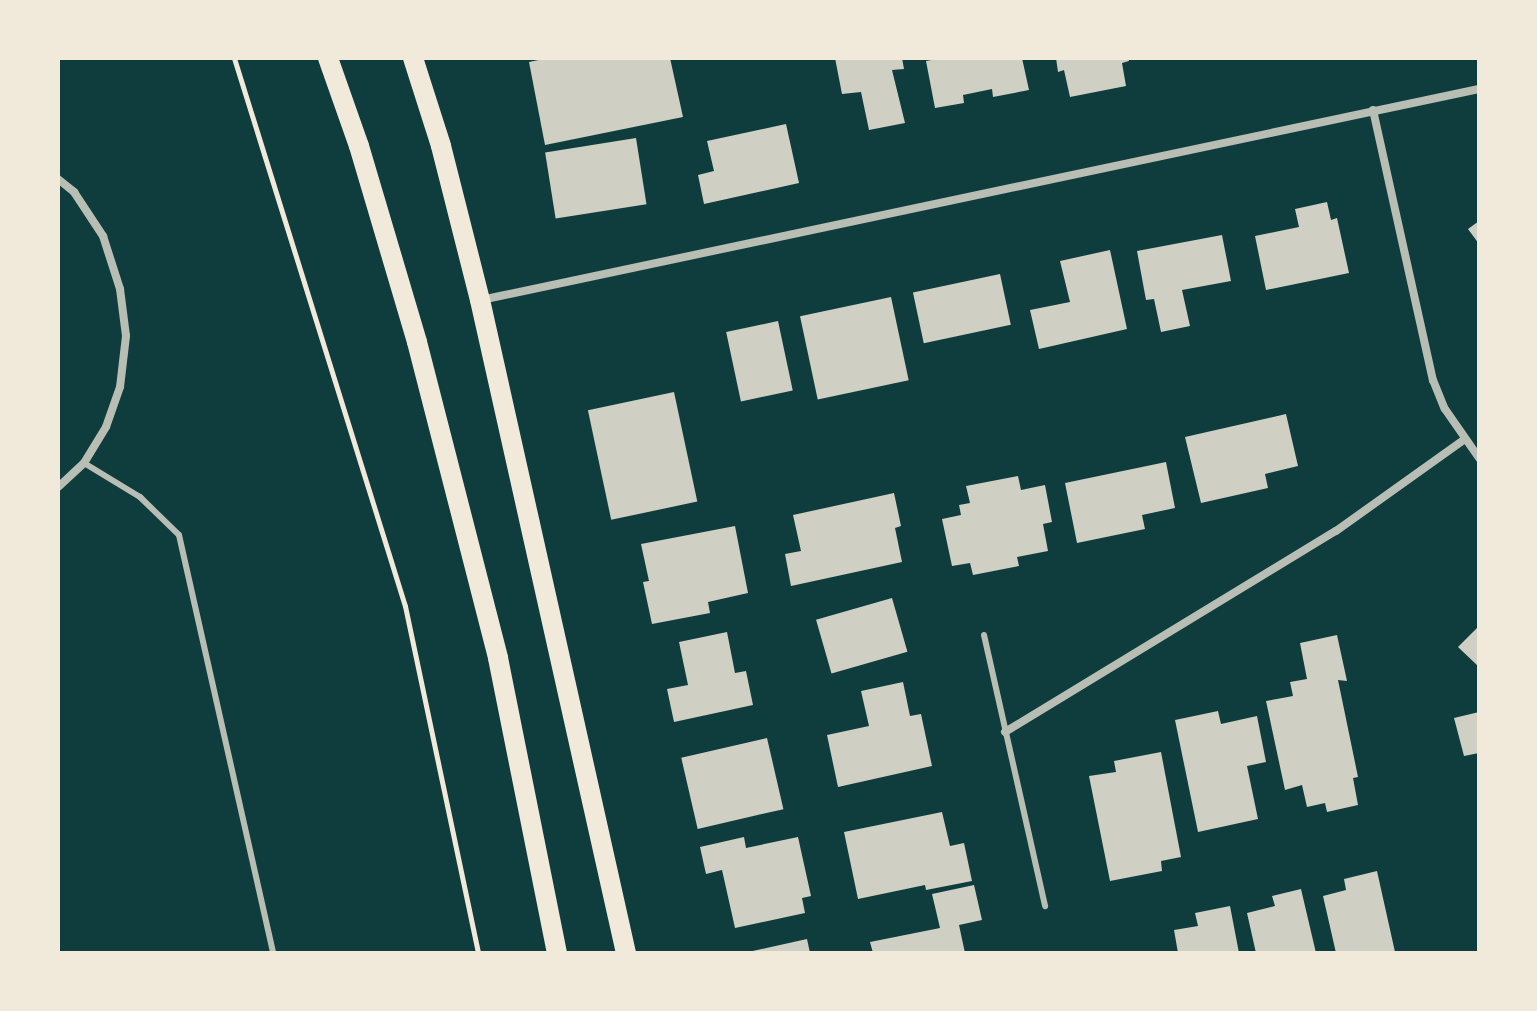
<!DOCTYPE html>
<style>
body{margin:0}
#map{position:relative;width:1537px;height:1011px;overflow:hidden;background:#0f3d3e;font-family:Overpass,sans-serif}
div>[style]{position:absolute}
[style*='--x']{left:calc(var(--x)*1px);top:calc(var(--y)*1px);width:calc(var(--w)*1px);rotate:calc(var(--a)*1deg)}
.building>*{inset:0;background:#cfcfc3;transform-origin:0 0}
.path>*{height:5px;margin:-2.5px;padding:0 2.5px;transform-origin:2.5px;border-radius:2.5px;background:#f1e9da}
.service>*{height:6px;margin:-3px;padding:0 3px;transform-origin:3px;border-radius:3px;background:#b8beb3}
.minor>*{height:8px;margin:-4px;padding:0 4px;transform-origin:4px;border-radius:4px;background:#b8beb3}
.primary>*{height:20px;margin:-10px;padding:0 10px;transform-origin:10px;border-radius:10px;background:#f1e9da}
span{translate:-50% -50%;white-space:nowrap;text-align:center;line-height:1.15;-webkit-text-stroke:6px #f1e9da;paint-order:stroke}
.frame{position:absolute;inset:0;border:60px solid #f1e9da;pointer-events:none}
</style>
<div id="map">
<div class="building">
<div style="clip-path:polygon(548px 58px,670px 58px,683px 117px,545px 145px,529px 62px)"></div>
<div style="clip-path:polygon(835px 58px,902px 58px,904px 69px,892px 70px,905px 123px,869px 130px,861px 92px,842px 94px)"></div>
<div style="clip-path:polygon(943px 58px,1022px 58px,1029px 90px,993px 97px,992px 89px,963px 95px,964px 103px,935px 108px,926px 61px)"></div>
<div style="clip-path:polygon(1056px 58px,1128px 58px,1129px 61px,1122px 63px,1126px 86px,1070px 97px,1064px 70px,1058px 72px)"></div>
<div style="clip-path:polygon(786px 124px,799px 183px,704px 204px,698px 175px,714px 171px,707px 141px)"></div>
<div style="left:636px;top:138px;width:67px;height:92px;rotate:81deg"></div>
<div style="clip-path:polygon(1327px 202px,1331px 220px,1337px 218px,1349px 273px,1266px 290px,1255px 236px,1299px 227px,1295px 209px)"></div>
<div style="clip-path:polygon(1479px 221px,1479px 244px,1468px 229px)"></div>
<div style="clip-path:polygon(1222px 235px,1231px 281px,1182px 290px,1190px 326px,1161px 332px,1154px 299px,1146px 300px,1137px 251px)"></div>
<div style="clip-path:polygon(1110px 250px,1127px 329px,1039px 349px,1030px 310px,1070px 302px,1060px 261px)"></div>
<div style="left:1000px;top:274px;width:52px;height:89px;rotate:78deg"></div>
<div style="left:891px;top:297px;width:85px;height:93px;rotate:78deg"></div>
<div style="left:778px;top:321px;width:71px;height:53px;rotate:78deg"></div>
<div style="left:674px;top:392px;width:112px;height:88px;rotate:78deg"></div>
<div style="clip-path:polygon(1286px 414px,1298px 466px,1265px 474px,1268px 488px,1201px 503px,1185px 437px)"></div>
<div style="clip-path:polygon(1166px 462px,1175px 508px,1142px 515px,1145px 529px,1077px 543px,1065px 483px)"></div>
<div style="clip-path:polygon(1018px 476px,1021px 490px,1045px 485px,1052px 522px,1043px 524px,1048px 551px,1017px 557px,1019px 566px,973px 575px,970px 563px,952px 566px,942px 519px,961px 515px,959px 505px,970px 503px,966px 486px)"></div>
<div style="clip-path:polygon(894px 493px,901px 526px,895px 528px,902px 562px,791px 586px,785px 554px,801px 551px,793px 515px)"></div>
<div style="clip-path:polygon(735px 526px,748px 593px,708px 602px,710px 613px,652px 624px,643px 582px,649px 581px,641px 544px)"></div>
<div style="left:892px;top:598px;width:56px;height:79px;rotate:74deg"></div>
<div style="clip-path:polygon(1479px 626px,1479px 667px,1458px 647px)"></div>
<div style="clip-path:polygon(727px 632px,735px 673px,746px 671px,753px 705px,674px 722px,667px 689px,688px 685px,679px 642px)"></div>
<div style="clip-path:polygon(1337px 635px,1347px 681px,1338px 680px,1358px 777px,1353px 778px,1358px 805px,1327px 812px,1325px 803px,1307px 807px,1302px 785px,1285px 790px,1266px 701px,1293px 696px,1290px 682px,1307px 679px,1300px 643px)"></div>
<div style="clip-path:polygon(903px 682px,910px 716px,921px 714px,932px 766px,838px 787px,827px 735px,869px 726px,861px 691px)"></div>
<div style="clip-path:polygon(1218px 711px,1221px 724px,1257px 716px,1266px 762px,1247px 766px,1258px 819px,1198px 832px,1175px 720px)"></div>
<div style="clip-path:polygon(1479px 712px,1479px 753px,1464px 756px,1454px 718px)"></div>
<div style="left:767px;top:738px;width:73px;height:88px;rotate:77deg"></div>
<div style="clip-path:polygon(1161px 752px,1181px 857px,1161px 861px,1162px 871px,1110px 881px,1089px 776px,1116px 772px,1114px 761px)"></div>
<div style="clip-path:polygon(942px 812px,950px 846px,964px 843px,972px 881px,926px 890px,925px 885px,858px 899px,844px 832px)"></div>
<div style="clip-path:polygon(744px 837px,746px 848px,798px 837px,811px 896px,802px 898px,805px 913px,735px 928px,722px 870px,706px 874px,700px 847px)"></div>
<div style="clip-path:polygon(1377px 871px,1395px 952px,1336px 953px,1323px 896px,1346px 890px,1344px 879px)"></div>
<div style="clip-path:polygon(974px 885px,982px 920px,959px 925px,965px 953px,873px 953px,870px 942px,940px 928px,932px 894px)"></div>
<div style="clip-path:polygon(1301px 889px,1316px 953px,1256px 953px,1247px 913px,1275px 906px,1272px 896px)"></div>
<div style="clip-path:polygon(1230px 906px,1239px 953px,1178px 953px,1174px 930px,1198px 926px,1195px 913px)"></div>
<div style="clip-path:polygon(807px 939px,810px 953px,749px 953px,748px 952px)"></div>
</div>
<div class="path">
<div style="--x:234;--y:58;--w:574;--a:72.67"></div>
<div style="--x:405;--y:606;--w:355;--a:78.1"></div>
</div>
<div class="service">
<div style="--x:84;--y:463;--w:66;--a:31.3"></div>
<div style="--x:140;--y:497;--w:54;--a:44.3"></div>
<div style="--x:179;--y:535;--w:428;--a:77.3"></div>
<div style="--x:984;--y:635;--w:278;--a:77.3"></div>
</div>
<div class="minor">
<div style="--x:1373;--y:110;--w:277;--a:77.5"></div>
<div style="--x:1433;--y:380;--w:31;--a:68"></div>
<div style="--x:1445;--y:409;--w:60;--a:55.2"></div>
<div style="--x:58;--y:179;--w:21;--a:39"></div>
<div style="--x:74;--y:192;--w:53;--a:56.6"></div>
<div style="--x:103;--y:236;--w:56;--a:72.2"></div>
<div style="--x:120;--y:289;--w:47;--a:82.7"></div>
<div style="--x:126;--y:336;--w:51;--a:96.7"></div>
<div style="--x:120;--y:387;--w:42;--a:109.3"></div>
<div style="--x:106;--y:427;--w:42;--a:121.4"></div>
<div style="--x:84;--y:463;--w:35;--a:137"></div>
<div style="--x:481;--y:300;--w:1020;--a:-11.94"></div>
<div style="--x:1005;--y:732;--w:387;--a:-31.3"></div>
<div style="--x:1336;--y:531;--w:158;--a:-35.5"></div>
</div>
<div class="primary">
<div style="--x:328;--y:58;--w:93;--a:70.6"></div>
<div style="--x:359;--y:146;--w:204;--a:73.5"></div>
<div style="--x:417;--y:342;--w:326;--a:75.6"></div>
<div style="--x:498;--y:658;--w:301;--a:78.7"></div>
<div style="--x:413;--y:58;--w:92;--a:72.3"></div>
<div style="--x:441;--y:146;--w:159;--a:75.8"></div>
<div style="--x:480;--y:300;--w:669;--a:77.4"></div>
</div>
<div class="frame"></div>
</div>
